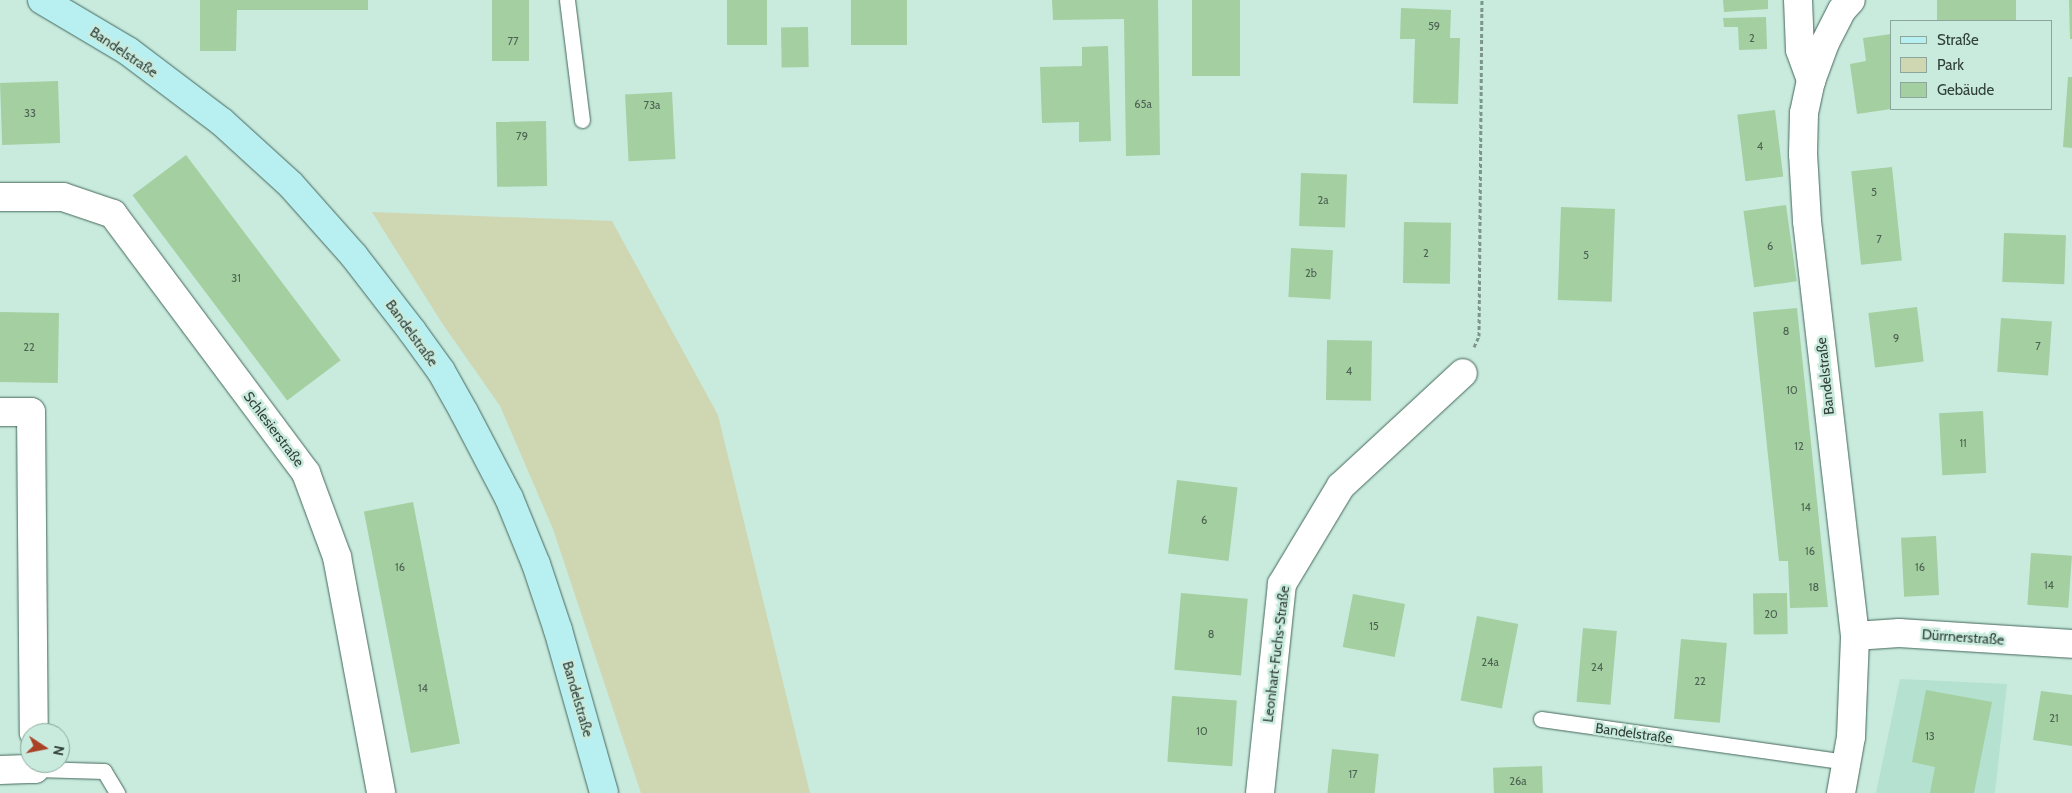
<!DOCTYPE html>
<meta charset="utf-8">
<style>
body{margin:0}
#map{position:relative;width:2072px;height:793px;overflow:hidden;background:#c8ebde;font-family:Cabin,sans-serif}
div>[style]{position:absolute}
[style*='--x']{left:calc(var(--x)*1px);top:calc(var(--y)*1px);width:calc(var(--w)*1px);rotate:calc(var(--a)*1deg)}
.built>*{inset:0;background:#b5e1d0}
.green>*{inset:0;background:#cfd6b2}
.building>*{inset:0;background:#a3cfa1;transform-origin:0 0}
.path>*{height:3px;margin-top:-1.5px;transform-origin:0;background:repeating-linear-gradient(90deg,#7d958c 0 4px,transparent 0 6.5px)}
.roads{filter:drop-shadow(0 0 1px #46665b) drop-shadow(0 0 1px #46665b)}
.service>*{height:15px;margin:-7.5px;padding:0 7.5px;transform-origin:7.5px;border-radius:7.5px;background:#fff}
.minor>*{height:28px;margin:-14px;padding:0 14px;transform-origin:14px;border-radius:14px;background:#fff}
.tertiary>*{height:28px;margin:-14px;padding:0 14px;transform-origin:14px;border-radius:14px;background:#fff}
.secondary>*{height:28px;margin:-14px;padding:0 14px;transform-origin:14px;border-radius:14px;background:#b8f0f1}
span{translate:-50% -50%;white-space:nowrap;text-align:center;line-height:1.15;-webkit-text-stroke:5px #c8ebde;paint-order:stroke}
.number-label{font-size:11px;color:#4e6353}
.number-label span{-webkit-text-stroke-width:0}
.street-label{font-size:14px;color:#313f39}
.legend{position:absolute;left:1890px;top:20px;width:162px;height:90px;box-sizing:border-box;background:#c8ebde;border:1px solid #8ca69c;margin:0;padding:6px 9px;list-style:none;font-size:15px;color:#313f39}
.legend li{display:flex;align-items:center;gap:10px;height:25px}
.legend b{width:25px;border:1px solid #8ca69c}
.north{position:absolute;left:20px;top:723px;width:50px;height:50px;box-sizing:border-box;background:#c8ebde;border:1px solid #8ca69c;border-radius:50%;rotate:101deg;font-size:14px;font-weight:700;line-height:20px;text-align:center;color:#313f39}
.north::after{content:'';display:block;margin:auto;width:18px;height:22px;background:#aa4125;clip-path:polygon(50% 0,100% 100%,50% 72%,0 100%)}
</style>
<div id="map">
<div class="built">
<div style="clip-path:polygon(1900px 679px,2007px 684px,1995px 793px,1876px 793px)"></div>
</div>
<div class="green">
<div style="clip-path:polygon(372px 212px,612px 221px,718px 415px,810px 793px,641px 793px,553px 529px,500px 406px,442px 323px)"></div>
</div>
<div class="building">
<div style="clip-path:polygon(200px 0,368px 0,368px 10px,237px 10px,236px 51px,200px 51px)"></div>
<div style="left:492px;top:0;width:37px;height:61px"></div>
<div style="left:727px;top:0;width:40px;height:45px"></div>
<div style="left:851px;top:0;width:56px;height:45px"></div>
<div style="clip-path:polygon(1052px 0,1158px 0,1160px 155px,1126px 156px,1124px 19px,1053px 20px)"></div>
<div style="left:1192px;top:0;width:48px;height:76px"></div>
<div style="clip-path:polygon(1723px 0,1768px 0,1768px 9px,1724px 12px)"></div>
<div style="left:1937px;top:0;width:79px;height:20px"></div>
<div style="clip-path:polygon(2069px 0,2072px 0,2072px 39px,2070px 39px)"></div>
<div style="clip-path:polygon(1401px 8px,1451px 10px,1450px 38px,1460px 38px,1458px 104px,1413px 103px,1415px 39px,1400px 39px)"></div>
<div style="clip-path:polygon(1766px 17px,1767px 49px,1739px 50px,1738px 27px,1724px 27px,1723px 18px)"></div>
<div style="left:808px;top:27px;width:40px;height:27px;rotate:89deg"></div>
<div style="clip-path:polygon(1891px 34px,1891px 109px,1857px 114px,1850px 64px,1866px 61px,1863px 38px)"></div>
<div style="clip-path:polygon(1108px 46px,1111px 141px,1079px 142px,1079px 122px,1042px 123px,1040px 67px,1082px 66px,1082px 47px)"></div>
<div style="clip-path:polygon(2068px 77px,2072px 77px,2072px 148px,2063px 147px)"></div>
<div style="left:58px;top:81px;width:62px;height:58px;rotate:88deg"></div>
<div style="left:672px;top:92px;width:67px;height:47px;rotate:87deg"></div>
<div style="left:1775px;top:110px;width:67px;height:38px;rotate:83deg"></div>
<div style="left:546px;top:121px;width:65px;height:50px;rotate:89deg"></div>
<div style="left:186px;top:155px;width:257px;height:67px;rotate:53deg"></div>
<div style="left:1892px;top:167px;width:94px;height:41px;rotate:84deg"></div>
<div style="left:1301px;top:173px;width:46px;height:53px;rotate:2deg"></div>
<div style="left:1786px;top:205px;width:77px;height:43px;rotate:82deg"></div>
<div style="left:1561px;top:207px;width:54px;height:93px;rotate:2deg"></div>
<div style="left:1404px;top:222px;width:47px;height:61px;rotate:1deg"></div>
<div style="left:2004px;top:233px;width:62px;height:49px;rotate:2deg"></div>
<div style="left:1291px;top:248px;width:42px;height:49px;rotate:3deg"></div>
<div style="left:1917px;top:307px;width:55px;height:49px;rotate:83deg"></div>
<div style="clip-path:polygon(1797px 308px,1828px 607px,1790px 608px,1788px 561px,1779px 561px,1753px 312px)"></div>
<div style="left:0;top:312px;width:59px;height:70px;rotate:1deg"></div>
<div style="left:2001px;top:318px;width:51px;height:54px;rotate:4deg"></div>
<div style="left:1327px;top:340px;width:45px;height:60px;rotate:1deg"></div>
<div style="left:1983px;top:411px;width:62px;height:44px;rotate:87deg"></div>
<div style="left:1177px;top:480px;width:61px;height:74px;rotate:7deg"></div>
<div style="left:413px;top:502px;width:246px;height:50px;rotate:79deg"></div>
<div style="left:1936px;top:536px;width:59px;height:35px;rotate:87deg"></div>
<div style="left:2031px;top:553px;width:41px;height:52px;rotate:4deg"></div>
<div style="left:1181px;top:593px;width:67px;height:77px;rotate:5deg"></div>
<div style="left:1787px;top:593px;width:41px;height:34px;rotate:89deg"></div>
<div style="left:1353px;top:594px;width:53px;height:54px;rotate:11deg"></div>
<div style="left:1477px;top:616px;width:42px;height:86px;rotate:11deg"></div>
<div style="left:1583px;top:628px;width:34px;height:74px;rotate:5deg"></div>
<div style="left:1681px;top:639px;width:46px;height:80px;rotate:5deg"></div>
<div style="clip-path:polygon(1926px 690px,1992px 702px,1974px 793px,1930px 793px,1935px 767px,1912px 762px)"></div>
<div style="clip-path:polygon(2041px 691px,2072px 695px,2072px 746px,2033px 740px)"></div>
<div style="left:1172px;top:696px;width:65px;height:66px;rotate:4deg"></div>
<div style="left:1332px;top:749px;width:47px;height:44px;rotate:6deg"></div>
<div style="left:1542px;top:766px;width:27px;height:49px;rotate:88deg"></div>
</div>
<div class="path">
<div style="--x:1474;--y:347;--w:12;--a:-66"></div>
<div style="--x:1479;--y:336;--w:336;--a:-89.5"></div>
</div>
<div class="roads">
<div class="service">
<div style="--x:567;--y:0;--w:121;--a:82.9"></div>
<div style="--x:1541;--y:719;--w:308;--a:8"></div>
<div style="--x:35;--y:769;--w:69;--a:1.7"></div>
<div style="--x:104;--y:771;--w:26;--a:59"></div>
</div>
<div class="minor">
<div style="--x:1798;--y:0;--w:50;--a:87.7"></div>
<div style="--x:1800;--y:50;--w:33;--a:70"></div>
<div style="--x:0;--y:197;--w:63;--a:0"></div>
<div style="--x:63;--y:197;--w:53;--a:18.8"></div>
<div style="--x:113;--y:214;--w:323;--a:53.3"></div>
<div style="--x:306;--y:473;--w:90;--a:69.7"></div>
<div style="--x:337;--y:557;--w:240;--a:79.4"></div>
<div style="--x:0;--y:412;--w:31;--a:0"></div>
<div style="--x:31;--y:412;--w:321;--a:89.5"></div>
<div style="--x:1855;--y:636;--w:44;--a:-3.9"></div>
<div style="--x:1899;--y:633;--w:173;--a:3.6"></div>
<div style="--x:0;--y:770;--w:35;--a:-2"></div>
<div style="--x:35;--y:769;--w:6;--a:-90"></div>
<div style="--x:1260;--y:793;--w:210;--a:-84"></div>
<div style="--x:1282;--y:584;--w:114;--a:-59"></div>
<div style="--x:1341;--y:486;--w:166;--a:-42.8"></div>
</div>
<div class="tertiary">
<div style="--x:1841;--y:793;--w:57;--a:-79.9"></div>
<div style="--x:1851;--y:737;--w:101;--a:-87.7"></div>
<div style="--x:1855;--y:636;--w:418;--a:-96.6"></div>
<div style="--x:1807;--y:221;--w:67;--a:-93.4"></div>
<div style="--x:1803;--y:154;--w:41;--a:-88.6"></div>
<div style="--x:1804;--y:113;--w:33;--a:-78"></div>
<div style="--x:1811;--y:81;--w:40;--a:-69.8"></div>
<div style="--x:1825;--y:43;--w:37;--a:-63"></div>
<div style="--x:1842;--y:10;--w:13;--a:-48"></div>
</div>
<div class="secondary">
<div style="--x:42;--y:0;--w:100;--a:30.7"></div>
<div style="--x:128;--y:51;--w:118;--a:37.1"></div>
<div style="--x:222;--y:122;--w:93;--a:42.4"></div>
<div style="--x:291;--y:185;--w:95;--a:48.4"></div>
<div style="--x:354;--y:256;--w:95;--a:52.3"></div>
<div style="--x:412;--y:331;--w:49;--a:54.1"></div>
<div style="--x:441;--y:371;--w:47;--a:60.7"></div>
<div style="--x:464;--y:412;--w:97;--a:62.4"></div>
<div style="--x:509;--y:498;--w:71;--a:67.8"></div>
<div style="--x:536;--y:564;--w:70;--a:71.6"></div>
<div style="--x:558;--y:630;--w:169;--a:74.2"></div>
</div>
</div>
<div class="number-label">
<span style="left:1434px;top:26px">59</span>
<span style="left:1752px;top:38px">2</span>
<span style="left:513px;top:41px">77</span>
<span style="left:1143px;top:104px">65a</span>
<span style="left:652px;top:105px">73a</span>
<span style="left:30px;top:113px">33</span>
<span style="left:522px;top:136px">79</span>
<span style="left:1760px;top:146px">4</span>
<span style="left:1874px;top:192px">5</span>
<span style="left:1323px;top:200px">2a</span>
<span style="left:1879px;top:239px">7</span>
<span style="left:1770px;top:246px">6</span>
<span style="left:1426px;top:253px">2</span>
<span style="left:1586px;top:255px">5</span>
<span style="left:1311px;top:273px">2b</span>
<span style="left:236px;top:278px">31</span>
<span style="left:1786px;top:331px">8</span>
<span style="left:1896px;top:338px">9</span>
<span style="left:2038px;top:346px">7</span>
<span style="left:29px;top:347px">22</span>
<span style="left:1349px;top:371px">4</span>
<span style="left:1792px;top:390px">10</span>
<span style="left:1963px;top:443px">11</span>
<span style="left:1799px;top:446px">12</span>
<span style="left:1806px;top:507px">14</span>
<span style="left:1204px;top:520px">6</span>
<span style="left:1810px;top:551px">16</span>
<span style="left:400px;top:567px">16</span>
<span style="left:1920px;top:567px">16</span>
<span style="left:2049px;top:585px">14</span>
<span style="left:1814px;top:587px">18</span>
<span style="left:1771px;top:614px">20</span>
<span style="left:1374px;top:626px">15</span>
<span style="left:1211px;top:634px">8</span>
<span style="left:1490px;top:662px">24a</span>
<span style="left:1597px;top:667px">24</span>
<span style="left:1700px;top:681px">22</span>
<span style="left:423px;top:688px">14</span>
<span style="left:2054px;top:718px">21</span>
<span style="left:1202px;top:731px">10</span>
<span style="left:1930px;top:736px">13</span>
<span style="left:1353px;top:774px">17</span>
<span style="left:1518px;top:781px">26a</span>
</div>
<div class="street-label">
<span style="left:124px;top:52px;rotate:34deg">Bandelstraße</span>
<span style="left:412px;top:333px;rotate:54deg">Bandelstraße</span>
<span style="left:1825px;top:376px;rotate:-96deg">Bandelstraße</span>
<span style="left:274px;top:429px;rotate:53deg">Schlesierstraße</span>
<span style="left:1963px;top:637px;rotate:4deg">Dürrnerstraße</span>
<span style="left:1276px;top:654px;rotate:-83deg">Leonhart-Fuchs-Straße</span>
<span style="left:578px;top:699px;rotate:74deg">Bandelstraße</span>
<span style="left:1634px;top:733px;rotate:8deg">Bandelstraße</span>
</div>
<ul class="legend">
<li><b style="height:6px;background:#b8f0f1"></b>Straße</li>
<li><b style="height:14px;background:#cfd6b2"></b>Park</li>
<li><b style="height:14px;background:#a3cfa1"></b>Gebäude</li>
</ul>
<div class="north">N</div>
</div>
